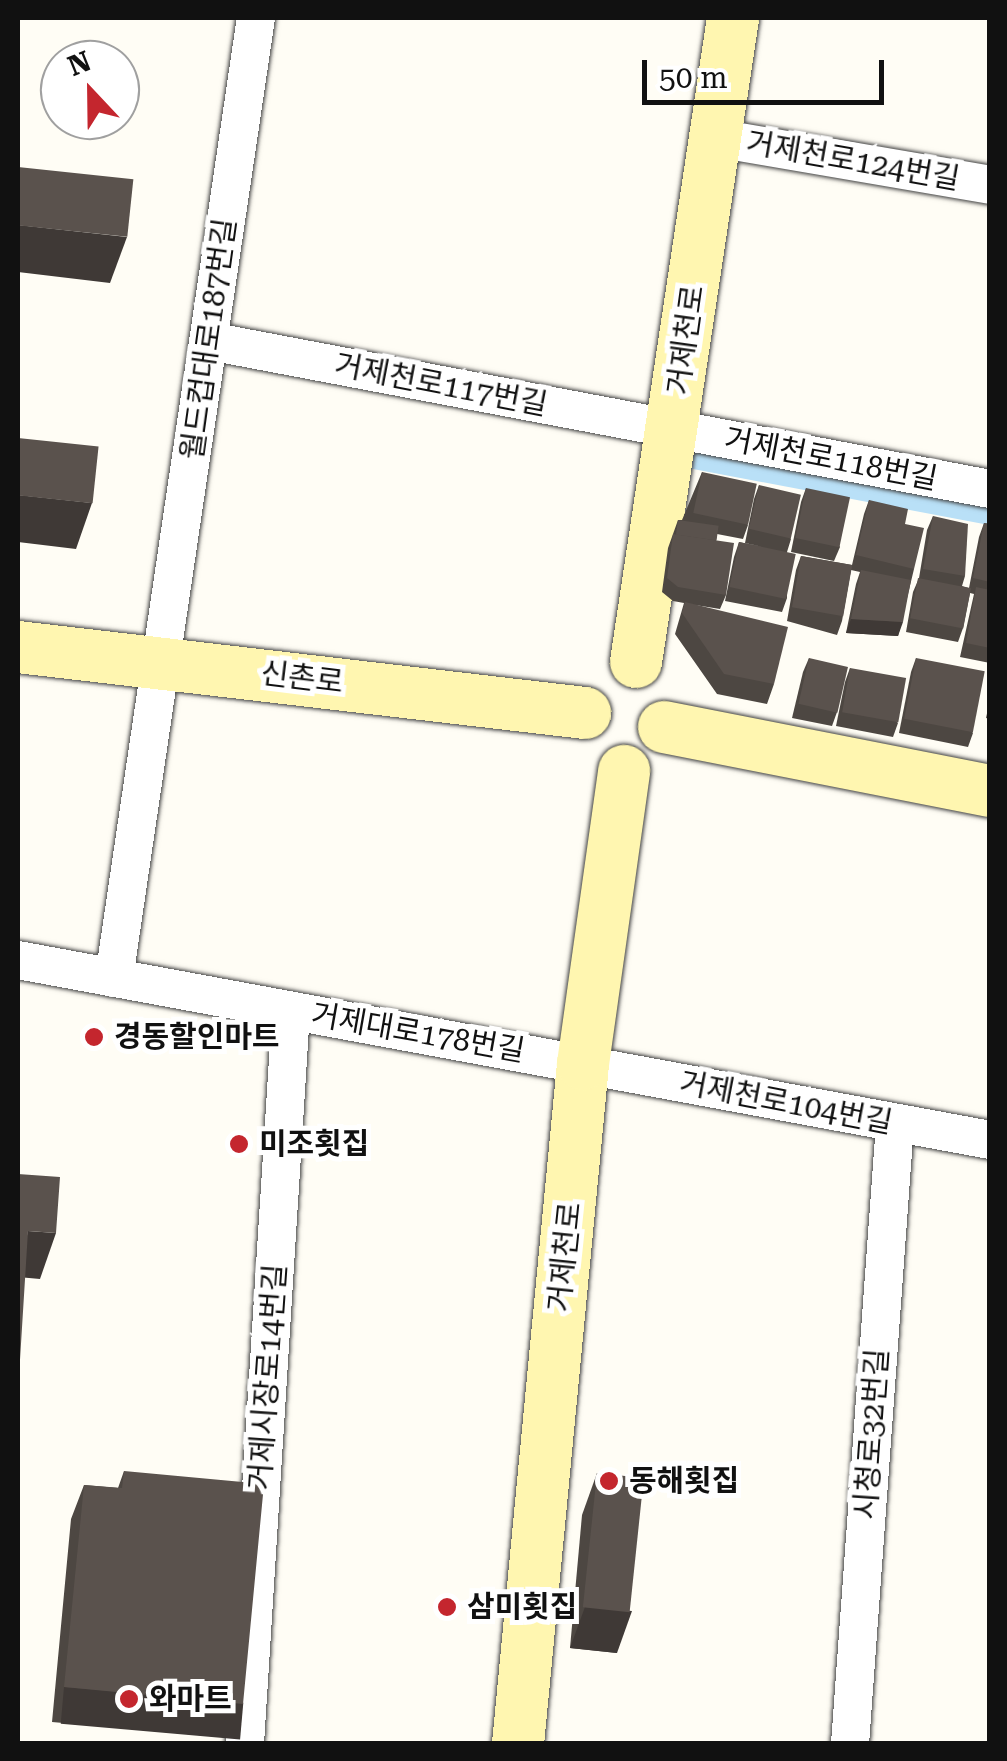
<!DOCTYPE html>
<meta charset="utf-8">
<style>
body{margin:0}
#map{position:relative;width:1007px;height:1761px;overflow:hidden;background:#fffdf5;font-family:"Roboto Serif","Noto Sans KR",serif}
div>[style]{position:absolute}
[style*='--x']{left:calc(var(--x)*1px);top:calc(var(--y)*1px);width:calc(var(--w)*1px);rotate:calc(var(--a)*1deg)}
.water>*{inset:0;background:#b9e0f7}
.roads{filter:drop-shadow(0 0 2px #444) drop-shadow(0 0 2px #444)}
.street>*{height:38px;margin:-19px;padding:0 19px;transform-origin:19px;border-radius:19px;background:#fff}
.secondary>*{height:52px;margin:-26px;padding:0 26px;transform-origin:26px;border-radius:26px;background:#fff6b0}
.wall>*{inset:0;background:#4d4742}
.shaded-wall>*{inset:0;background:#3f3936;transform-origin:0 0}
.building>*{inset:0;background:#5a524d;transform-origin:0 0}
.dots>*{width:28px;height:28px;translate:-50% -50%;box-sizing:border-box;border:5px solid #fff;border-radius:50%}
span{translate:-50% -50%;white-space:nowrap;text-align:center;line-height:1.15;-webkit-text-stroke:10px #fff;paint-order:stroke}
.street-label{font-size:30px;color:#111}
.poi-label{font-size:30px;color:#111;font-weight:700}
.left{translate:0 -50%;text-align:left}
.frame{position:absolute;inset:0;border:20px solid #111;pointer-events:none}
.north{position:absolute;left:40px;top:40px;width:100px;height:100px;box-sizing:border-box;background:#fff;border:2px solid #a0a0a0;border-radius:50%;rotate:338deg;font-size:28px;font-weight:700;line-height:40px;text-align:center;color:#111}
.north::after{content:'';display:block;margin:auto;width:35px;height:45px;background:#c4262e;clip-path:polygon(50% 0,100% 100%,50% 72%,0 100%)}
.scale{position:absolute;left:642px;top:60px;width:242px;height:45px;box-sizing:border-box;border:5px solid #111;border-top:0;padding-left:12px;font-size:30px;line-height:35px;white-space:nowrap;color:#111;-webkit-text-stroke:8px #fff;paint-order:stroke}
</style>
<div id="map">
<div class="water">
<div style="clip-path:polygon(682px 423px,989px 489px,989px 525px,672px 465px)"></div>
</div>
<div class="roads">
<div class="street">
<div style="--x:716;--y:138;--w:278;--a:9.7"></div>
<div style="--x:209;--y:341;--w:795;--a:10.73"></div>
<div style="--x:18;--y:960;--w:989;--a:10.49"></div>
<div style="--x:114;--y:978;--w:970;--a:-81.59"></div>
<div style="--x:245;--y:1744;--w:735;--a:-86.41"></div>
<div style="--x:850;--y:1744;--w:622;--a:-85.85"></div>
</div>
<div class="secondary">
<div style="--x:18;--y:647;--w:571;--a:6.64"></div>
<div style="--x:636;--y:662;--w:651;--a:-81.43"></div>
<div style="--x:664;--y:727;--w:332;--a:11.1"></div>
<div style="--x:518;--y:1744;--w:683;--a:-84.54"></div>
<div style="--x:583;--y:1064;--w:296;--a:-82"></div>
</div>
</div>
<div class="wall">
<div style="clip-path:polygon(702px 472px,748px 525px,743px 539px,717px 534px,716px 540px,726px 595px,720px 609px,695px 605px,774px 684px,767px 704px,717px 694px,675px 634px,684px 603px,673px 601px,662px 592px,668px 548px,678px 520px,682px 520px)"></div>
<div style="clip-path:polygon(759px 485px,791px 539px,787px 552px,787px 598px,782px 612px,725px 601px,734px 557px,739px 542px,763px 547px,745px 543px,754px 499px)"></div>
<div style="clip-path:polygon(806px 488px,840px 547px,834px 561px,791px 552px,801px 502px)"></div>
<div style="clip-path:polygon(869px 500px,905px 524px,914px 569px,898px 636px,846px 633px,856px 584px,860px 572px,851px 570px,842px 621px,837px 635px,787px 621px,796px 570px,801px 556px,852px 565px,864px 514px)"></div>
<div style="clip-path:polygon(933px 516px,965px 576px,962px 586px,969px 588px,979px 537px,984px 523px,990px 524px,990px 663px,960px 657px,974px 594px,970px 593px,963px 628px,958px 642px,906px 632px,913px 592px,919px 578px,927px 530px)"></div>
<div style="clip-path:polygon(809px 658px,837px 712px,832px 726px,792px 718px,803px 672px)"></div>
<div style="clip-path:polygon(916px 658px,973px 733px,968px 747px,899px 733px,911px 672px)"></div>
<div style="clip-path:polygon(850px 668px,898px 723px,893px 737px,836px 726px,845px 682px)"></div>
<div style="clip-path:polygon(990px 700px,990px 719px,986px 718px)"></div>
<div style="clip-path:polygon(124px 1471px,243px 1704px,231px 1738px,52px 1722px,71px 1519px,84px 1485px,118px 1488px)"></div>
<div style="clip-path:polygon(597px 1473px,617px 1653px,570px 1648px,582px 1515px)"></div>
</div>
<div class="shaded-wall">
<div style="clip-path:polygon(18px 225px,127px 237px,110px 283px,18px 272px)"></div>
<div style="clip-path:polygon(18px 495px,92px 503px,76px 549px,18px 542px)"></div>
<div style="clip-path:polygon(851px 619px,903px 622px,898px 636px,846px 633px)"></div>
<div style="clip-path:polygon(28px 1231px,56px 1233px,40px 1279px,18px 1277px)"></div>
<div style="clip-path:polygon(585px 1607px,632px 1611px,617px 1653px,570px 1648px)"></div>
<div style="left:64px;top:1687px;width:180px;height:37px;rotate:5deg"></div>
</div>
<div class="building">
<div style="left:18px;top:167px;width:116px;height:58px;rotate:6deg"></div>
<div style="left:18px;top:438px;width:81px;height:57px;rotate:6deg"></div>
<div style="left:702px;top:472px;width:56px;height:42px;rotate:12deg"></div>
<div style="left:759px;top:485px;width:43px;height:45px;rotate:13deg"></div>
<div style="left:806px;top:488px;width:45px;height:51px;rotate:12deg"></div>
<div style="clip-path:polygon(869px 500px,908px 509px,905px 524px,924px 528px,914px 569px,856px 555px)"></div>
<div style="clip-path:polygon(933px 516px,968px 524px,965px 576px,923px 569px)"></div>
<div style="left:678px;top:520px;width:41px;height:15px;rotate:8deg"></div>
<div style="clip-path:polygon(984px 523px,990px 524px,990px 582px,973px 578px)"></div>
<div style="clip-path:polygon(673px 534px,734px 543px,726px 595px,678px 587px,667px 578px)"></div>
<div style="left:739px;top:542px;width:58px;height:46px;rotate:12deg"></div>
<div style="left:801px;top:556px;width:52px;height:52px;rotate:10deg"></div>
<div style="clip-path:polygon(861px 570px,911px 580px,903px 622px,851px 619px)"></div>
<div style="left:918px;top:578px;width:54px;height:41px;rotate:11deg"></div>
<div style="clip-path:polygon(976px 587px,990px 590px,990px 648px,966px 643px)"></div>
<div style="clip-path:polygon(685px 602px,788px 627px,774px 684px,724px 674px,682px 613px)"></div>
<div style="left:809px;top:658px;width:40px;height:47px;rotate:13deg"></div>
<div style="left:916px;top:658px;width:70px;height:62px;rotate:11deg"></div>
<div style="left:850px;top:668px;width:57px;height:45px;rotate:10deg"></div>
<div style="clip-path:polygon(18px 1174px,60px 1177px,56px 1233px,28px 1231px,18px 1392px)"></div>
<div style="clip-path:polygon(124px 1471px,264px 1484px,243px 1704px,64px 1687px,84px 1485px,122px 1488px)"></div>
<div style="left:597px;top:1473px;width:47px;height:135px;rotate:6deg"></div>
</div>
<div class="dots">
<div style="left:94px;top:1037px;background:#c4262e"></div>
<div style="left:239px;top:1144px;background:#c4262e"></div>
<div style="left:609px;top:1481px;background:#c4262e"></div>
<div style="left:447px;top:1607px;background:#c4262e"></div>
<div style="left:129px;top:1699px;background:#c4262e"></div>
</div>
<div class="street-label">
<span style="left:853px;top:161px;rotate:10deg">거제천로124번길</span>
<span style="left:209px;top:339px;rotate:-82deg">월드컵대로187번길</span>
<span style="left:686px;top:340px;rotate:-82deg">거제천로</span>
<span style="left:441px;top:385px;rotate:11deg">거제천로117번길</span>
<span style="left:831px;top:459px;rotate:11deg">거제천로118번길</span>
<span style="left:302px;top:678px;rotate:7deg">신촌로</span>
<span style="left:418px;top:1033px;rotate:10deg">거제대로178번길</span>
<span style="left:786px;top:1103px;rotate:11deg">거제천로104번길</span>
<span style="left:565px;top:1257px;rotate:-84deg">거제천로</span>
<span style="left:268px;top:1377px;rotate:-86deg">거제시장로14번길</span>
<span style="left:872px;top:1434px;rotate:-86deg">시청로32번길</span>
</div>
<div class="poi-label">
<span class="left" style="left:114px;top:1037px">경동할인마트</span>
<span class="left" style="left:259px;top:1144px">미조횟집</span>
<span class="left" style="left:629px;top:1481px">동해횟집</span>
<span class="left" style="left:467px;top:1607px">삼미횟집</span>
<span class="left" style="left:149px;top:1699px">와마트</span>
</div>
<div class="frame"></div>
<div class="north">N</div>
<div class="scale">50 m</div>
</div>
